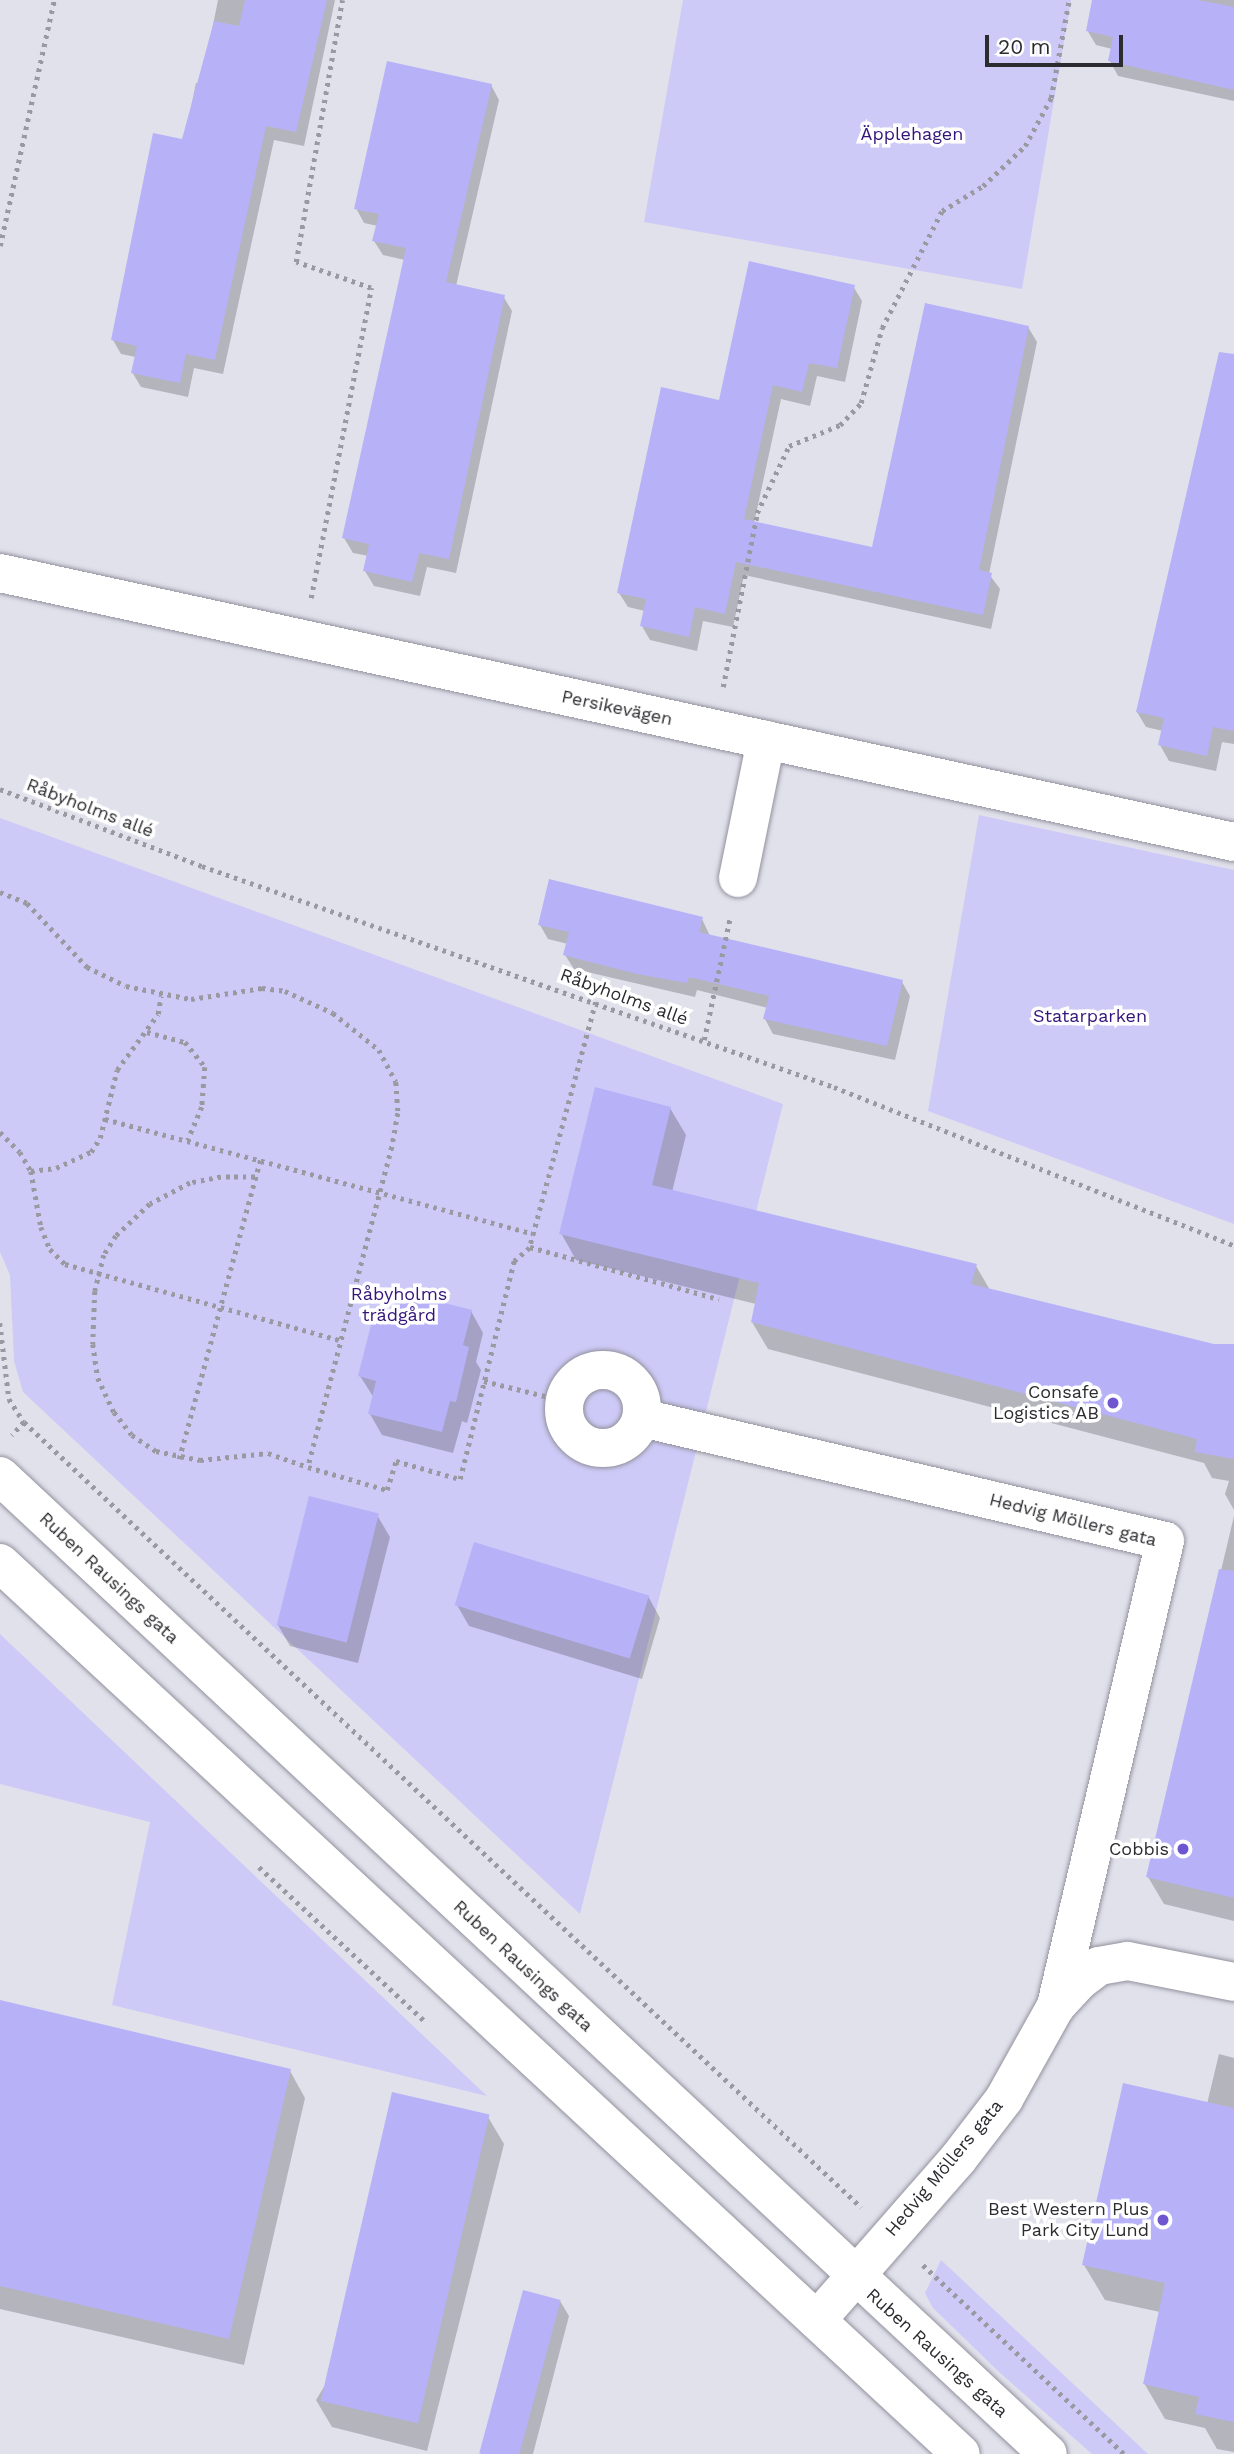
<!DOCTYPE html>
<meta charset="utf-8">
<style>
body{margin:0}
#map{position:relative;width:1234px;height:2454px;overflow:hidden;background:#e1e1ec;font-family:"Work Sans",sans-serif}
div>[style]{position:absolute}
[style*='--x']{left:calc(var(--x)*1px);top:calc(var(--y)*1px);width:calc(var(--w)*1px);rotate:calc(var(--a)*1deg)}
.green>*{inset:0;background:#cdcaf7}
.shadow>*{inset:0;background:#0003}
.building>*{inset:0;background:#b7b2f8;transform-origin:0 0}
.path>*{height:4.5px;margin-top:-2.25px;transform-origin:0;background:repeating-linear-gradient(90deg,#9999a1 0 3.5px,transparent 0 8.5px)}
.roads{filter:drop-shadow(0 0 2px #92919c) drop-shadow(0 0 2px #92919c)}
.minor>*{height:38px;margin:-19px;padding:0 19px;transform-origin:19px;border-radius:19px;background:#fff}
.minor>.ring{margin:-19px;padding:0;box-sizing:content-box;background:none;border:38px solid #fff;border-radius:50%}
.major>*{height:38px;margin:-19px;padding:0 19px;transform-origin:19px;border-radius:19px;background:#fff}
.dots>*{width:19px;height:19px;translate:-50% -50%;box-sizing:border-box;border:4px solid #fff;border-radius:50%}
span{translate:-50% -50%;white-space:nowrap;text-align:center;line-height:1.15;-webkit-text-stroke:7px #fff;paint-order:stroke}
.park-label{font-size:18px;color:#33157a}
.street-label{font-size:18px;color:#2c2c30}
.poi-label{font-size:18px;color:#2c2c30}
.right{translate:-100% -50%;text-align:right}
.scale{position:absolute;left:985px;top:35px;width:138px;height:32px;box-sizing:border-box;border:4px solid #2c2c30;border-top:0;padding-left:9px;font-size:21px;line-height:24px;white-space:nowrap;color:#2c2c30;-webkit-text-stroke:5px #fff;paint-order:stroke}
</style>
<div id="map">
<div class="green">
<div style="clip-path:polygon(683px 0,1071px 0,1022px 289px,644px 222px)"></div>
<div style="clip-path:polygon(979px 815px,1234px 870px,1234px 1224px,928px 1111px)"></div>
<div style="clip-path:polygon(0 818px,783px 1104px,580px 1914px,23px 1392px,14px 1361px,10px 1275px,0 1252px)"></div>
<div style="clip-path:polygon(0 1634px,487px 2096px,112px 2005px,150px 1822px,0 1784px)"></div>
<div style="clip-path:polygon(941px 2260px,1148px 2454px,1092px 2454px,998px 2371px,933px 2308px,925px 2293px)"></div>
</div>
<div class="shadow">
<div style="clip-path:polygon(218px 0,335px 0,304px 146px,274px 140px,223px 374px,194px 368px,188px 397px,141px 387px,132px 372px,136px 357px,121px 354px,113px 340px,155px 135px,184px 141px,196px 83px,201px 85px)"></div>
<div style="clip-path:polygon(1094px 0,1234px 0,1234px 101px,1118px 76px,1110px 61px,1112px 49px,1096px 45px,1087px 30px)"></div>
<div style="clip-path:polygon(491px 85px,499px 100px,456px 286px,503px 296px,512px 311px,456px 573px,427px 567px,420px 596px,374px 586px,365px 571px,369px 556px,353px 553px,344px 538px,405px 260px,383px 255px,374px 241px,378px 226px,364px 223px,356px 208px)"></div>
<div style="clip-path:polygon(853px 286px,862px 301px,845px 382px,817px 376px,810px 406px,781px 399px,754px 523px,874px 549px,1028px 327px,1037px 342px,989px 574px,1000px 589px,991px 629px,744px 575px,733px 627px,703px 621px,697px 651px,650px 640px,642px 626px,645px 611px,628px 607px,619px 593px,720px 402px)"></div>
<div style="clip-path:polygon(1234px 393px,1234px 744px,1222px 742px,1216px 771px,1169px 761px,1160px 745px,1163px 731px,1146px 727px,1137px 712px)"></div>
<div style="clip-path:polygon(702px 919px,710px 936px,902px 982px,910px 996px,895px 1060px,773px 1034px,765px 1019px,768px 1008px,697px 990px,695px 997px,574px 969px,565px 955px,568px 944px,548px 939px,540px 925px)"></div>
<div style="clip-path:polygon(670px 1108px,686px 1135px,672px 1192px,976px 1266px,990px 1290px,1234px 1366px,1234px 1510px,1225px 1494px,1229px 1481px,1212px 1478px,1204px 1463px,768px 1349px,752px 1322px,756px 1304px,576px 1260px,561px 1233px)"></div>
<div style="clip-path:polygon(471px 1311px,483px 1333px,476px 1362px,481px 1370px,467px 1423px,462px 1421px,453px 1453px,382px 1435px,370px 1414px,374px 1398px,360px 1376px,390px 1327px)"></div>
<div style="clip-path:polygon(377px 1515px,390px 1537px,358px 1663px,290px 1646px,278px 1625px)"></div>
<div style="clip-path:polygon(1234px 1516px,1234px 1921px,1164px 1904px,1148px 1877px)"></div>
<div style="clip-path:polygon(648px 1596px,660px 1618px,642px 1679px,469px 1626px,457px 1605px)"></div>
<div style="clip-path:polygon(0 2002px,290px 2071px,305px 2098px,244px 2365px,0 2309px)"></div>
<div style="clip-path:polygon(1219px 2054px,1234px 2058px,1234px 2452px,1217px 2449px,1205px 2428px,1165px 2419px,1144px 2383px,1160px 2312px,1105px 2300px,1084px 2265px,1207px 2104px)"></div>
<div style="clip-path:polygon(488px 2117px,504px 2144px,427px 2451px,332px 2427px,316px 2400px)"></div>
<div style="clip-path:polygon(560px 2301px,569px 2316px,533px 2454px,484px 2454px)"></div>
</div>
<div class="building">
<div style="clip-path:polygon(245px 0,327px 0,296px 132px,266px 126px,215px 360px,186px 354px,180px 383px,131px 373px,137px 346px,111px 340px,153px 133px,182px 139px,214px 21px,239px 26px)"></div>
<div style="clip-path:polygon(1092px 0,1198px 0,1234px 7px,1234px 90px,1108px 61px,1113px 37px,1086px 31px)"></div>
<div style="clip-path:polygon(387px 61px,492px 84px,446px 282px,505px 295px,449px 559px,419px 553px,412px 582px,363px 571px,369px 544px,342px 538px,406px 248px,372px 241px,379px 214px,354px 209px)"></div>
<div style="clip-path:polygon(749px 261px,855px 285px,837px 368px,809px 363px,802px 392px,773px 385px,744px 519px,872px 547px,925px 303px,1029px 326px,979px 570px,992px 573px,983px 615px,736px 562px,725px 614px,695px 607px,689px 637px,640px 626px,646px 599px,617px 593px,661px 387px,719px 400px)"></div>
<div style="clip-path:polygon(1219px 352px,1234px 354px,1234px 731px,1213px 727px,1207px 756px,1158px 745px,1164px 718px,1136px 712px)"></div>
<div style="clip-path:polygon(549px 879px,703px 917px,699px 932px,903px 980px,887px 1046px,763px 1019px,769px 996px,689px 977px,687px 983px,637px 974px,563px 955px,569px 932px,538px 925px)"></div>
<div style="clip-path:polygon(595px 1087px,671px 1107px,652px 1185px,977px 1264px,971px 1284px,1214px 1344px,1234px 1344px,1234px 1459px,1195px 1452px,1197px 1439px,751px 1322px,759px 1283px,559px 1234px)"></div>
<div style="clip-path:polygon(397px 1291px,472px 1310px,463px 1345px,469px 1347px,456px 1402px,450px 1401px,442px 1432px,368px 1414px,376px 1381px,358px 1376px,372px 1321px,389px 1325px)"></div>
<div style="left:309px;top:1496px;width:72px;height:133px;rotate:14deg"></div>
<div style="left:474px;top:1542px;width:183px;height:66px;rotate:17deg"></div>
<div style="clip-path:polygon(1219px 1569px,1234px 1571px,1234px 1898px,1146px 1877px)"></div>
<div style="clip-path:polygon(0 2000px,291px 2069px,229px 2339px,0 2286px)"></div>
<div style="clip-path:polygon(1123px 2083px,1234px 2108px,1234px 2422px,1195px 2414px,1199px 2397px,1143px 2384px,1165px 2283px,1082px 2265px)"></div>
<div style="left:392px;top:2092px;width:100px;height:317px;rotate:13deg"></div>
<div style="left:523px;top:2290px;width:39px;height:169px;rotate:15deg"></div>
</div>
<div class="path">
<div style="--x:0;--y:246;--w:252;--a:-77.6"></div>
<div style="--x:311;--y:598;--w:316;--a:-79"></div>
<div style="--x:371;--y:288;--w:79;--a:-160.9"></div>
<div style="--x:296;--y:262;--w:266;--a:-80"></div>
<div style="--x:723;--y:687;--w:177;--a:-78.9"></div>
<div style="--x:757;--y:513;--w:74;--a:-64.5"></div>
<div style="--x:789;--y:446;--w:55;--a:-22.4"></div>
<div style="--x:840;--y:425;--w:30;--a:-46"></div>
<div style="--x:861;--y:403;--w:78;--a:-74.4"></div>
<div style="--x:882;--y:328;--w:131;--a:-62.9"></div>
<div style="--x:942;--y:211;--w:48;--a:-31.4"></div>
<div style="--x:983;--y:186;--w:58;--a:-43.6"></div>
<div style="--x:1025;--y:146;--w:55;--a:-61.6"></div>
<div style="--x:1051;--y:98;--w:100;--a:-79.6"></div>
<div style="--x:0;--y:789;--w:216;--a:20.9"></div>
<div style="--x:202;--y:866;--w:670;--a:19.27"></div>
<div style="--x:834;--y:1087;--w:430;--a:21.6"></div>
<div style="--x:0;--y:892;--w:29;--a:22"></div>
<div style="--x:27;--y:903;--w:88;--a:46.8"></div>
<div style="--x:87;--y:967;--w:43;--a:26"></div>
<div style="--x:126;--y:986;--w:66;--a:11.3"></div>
<div style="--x:191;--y:999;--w:72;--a:-8.8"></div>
<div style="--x:262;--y:988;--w:23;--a:7"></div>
<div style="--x:285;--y:991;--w:53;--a:24.6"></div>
<div style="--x:333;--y:1013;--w:59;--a:38.8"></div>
<div style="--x:379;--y:1050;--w:36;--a:62"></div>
<div style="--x:396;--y:1082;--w:31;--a:86"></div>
<div style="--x:398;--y:1113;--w:35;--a:100"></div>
<div style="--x:392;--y:1147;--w:331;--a:104.7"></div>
<div style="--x:308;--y:1467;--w:82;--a:16.2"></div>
<div style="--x:387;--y:1490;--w:30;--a:-73"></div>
<div style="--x:396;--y:1461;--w:66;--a:15.7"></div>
<div style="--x:460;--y:1479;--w:225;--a:-76.1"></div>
<div style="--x:514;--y:1261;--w:21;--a:-41"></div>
<div style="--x:596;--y:1002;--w:254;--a:105.1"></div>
<div style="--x:530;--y:1247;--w:196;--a:15.4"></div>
<div style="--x:147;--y:1032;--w:39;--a:15"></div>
<div style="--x:185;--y:1042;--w:32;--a:51"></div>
<div style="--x:205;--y:1067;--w:40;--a:94.3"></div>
<div style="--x:202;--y:1107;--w:36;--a:113"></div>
<div style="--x:704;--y:1040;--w:125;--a:-78"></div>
<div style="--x:105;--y:1119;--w:443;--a:15"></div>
<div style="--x:0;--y:1132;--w:28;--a:45"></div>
<div style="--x:20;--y:1152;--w:22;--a:60"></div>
<div style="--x:31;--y:1171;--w:57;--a:79.9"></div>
<div style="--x:41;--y:1227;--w:24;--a:68"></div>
<div style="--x:50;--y:1249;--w:21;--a:45"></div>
<div style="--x:65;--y:1264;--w:288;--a:15.5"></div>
<div style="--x:31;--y:1171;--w:25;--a:-7"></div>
<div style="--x:56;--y:1168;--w:38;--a:-25"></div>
<div style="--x:91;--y:1152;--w:17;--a:-57"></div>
<div style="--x:100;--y:1138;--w:70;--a:-76"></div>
<div style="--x:117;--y:1070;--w:69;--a:-53.8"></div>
<div style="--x:158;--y:1014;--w:18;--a:-81"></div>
<div style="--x:255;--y:1177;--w:34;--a:180"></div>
<div style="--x:221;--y:1177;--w:32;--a:169"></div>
<div style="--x:190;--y:1183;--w:45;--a:152.3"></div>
<div style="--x:150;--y:1204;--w:47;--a:136.7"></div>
<div style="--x:116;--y:1236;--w:22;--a:122"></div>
<div style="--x:104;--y:1255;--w:37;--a:104"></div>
<div style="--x:95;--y:1291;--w:53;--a:92.2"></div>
<div style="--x:93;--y:1344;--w:34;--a:82"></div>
<div style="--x:98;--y:1378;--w:38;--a:65"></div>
<div style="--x:114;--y:1412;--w:29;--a:52"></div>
<div style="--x:132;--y:1435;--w:29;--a:34"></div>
<div style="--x:156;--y:1451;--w:45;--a:11.6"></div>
<div style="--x:200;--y:1460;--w:68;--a:-5.9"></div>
<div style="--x:268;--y:1453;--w:42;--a:19.3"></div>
<div style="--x:0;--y:1323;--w:77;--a:83.2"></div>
<div style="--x:9;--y:1399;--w:27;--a:57"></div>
<div style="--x:24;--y:1422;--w:18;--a:131"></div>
<div style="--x:484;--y:1381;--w:83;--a:13.9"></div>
<div style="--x:24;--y:1422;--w:1148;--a:43.16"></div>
<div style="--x:179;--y:1459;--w:310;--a:-74.8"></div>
<div style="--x:259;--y:1867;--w:229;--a:42.9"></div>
<div style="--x:923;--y:2265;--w:276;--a:43.2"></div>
</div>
<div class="roads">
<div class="minor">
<div style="--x:0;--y:573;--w:1263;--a:12.3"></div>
<div style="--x:738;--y:878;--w:141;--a:-78.5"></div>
<div class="ring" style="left:564px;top:1370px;width:40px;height:40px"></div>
<div style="--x:642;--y:1418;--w:537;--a:13.23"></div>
<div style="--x:1165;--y:1541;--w:478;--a:103.2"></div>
<div style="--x:817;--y:2320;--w:214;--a:-48.8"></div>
<div style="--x:958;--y:2159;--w:76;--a:-52.5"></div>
<div style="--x:1004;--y:2099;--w:107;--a:-60.8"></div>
<div style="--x:1056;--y:2006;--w:34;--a:-47"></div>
<div style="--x:1079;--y:1981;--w:25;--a:-37"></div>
<div style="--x:1099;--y:1966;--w:29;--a:-10"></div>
<div style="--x:1128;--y:1961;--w:108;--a:11.2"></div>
</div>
<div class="major">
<div style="--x:0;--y:1476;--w:1433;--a:43.02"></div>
<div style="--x:0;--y:1563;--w:1310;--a:42.84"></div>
</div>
</div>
<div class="dots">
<div style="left:1113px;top:1403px;background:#6d56d0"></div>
<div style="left:1183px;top:1849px;background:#6d56d0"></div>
<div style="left:1163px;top:2220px;background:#6d56d0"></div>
</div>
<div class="park-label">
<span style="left:912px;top:134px">Äpplehagen</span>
<span style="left:1090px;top:1016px">Statarparken</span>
<span style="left:399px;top:1305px">Råbyholms<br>trädgård</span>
</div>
<div class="street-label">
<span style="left:617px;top:708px;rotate:12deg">Persikevägen</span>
<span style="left:90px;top:808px;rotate:21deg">Råbyholms allé</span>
<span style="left:624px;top:997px;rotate:20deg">Råbyholms allé</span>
<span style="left:1073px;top:1520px;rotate:14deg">Hedvig Möllers gata</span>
<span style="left:109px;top:1578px;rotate:43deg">Ruben Rausings gata</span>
<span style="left:523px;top:1966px;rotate:43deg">Ruben Rausings gata</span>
<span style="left:944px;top:2168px;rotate:-50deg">Hedvig Möllers gata</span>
<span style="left:937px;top:2353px;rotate:42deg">Ruben Rausings gata</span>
</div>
<div class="poi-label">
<span class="right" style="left:1099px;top:1403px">Consafe<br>Logistics AB</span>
<span class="right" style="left:1169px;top:1849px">Cobbis</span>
<span class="right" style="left:1149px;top:2220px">Best Western Plus<br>Park City Lund</span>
</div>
<div class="scale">20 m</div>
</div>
